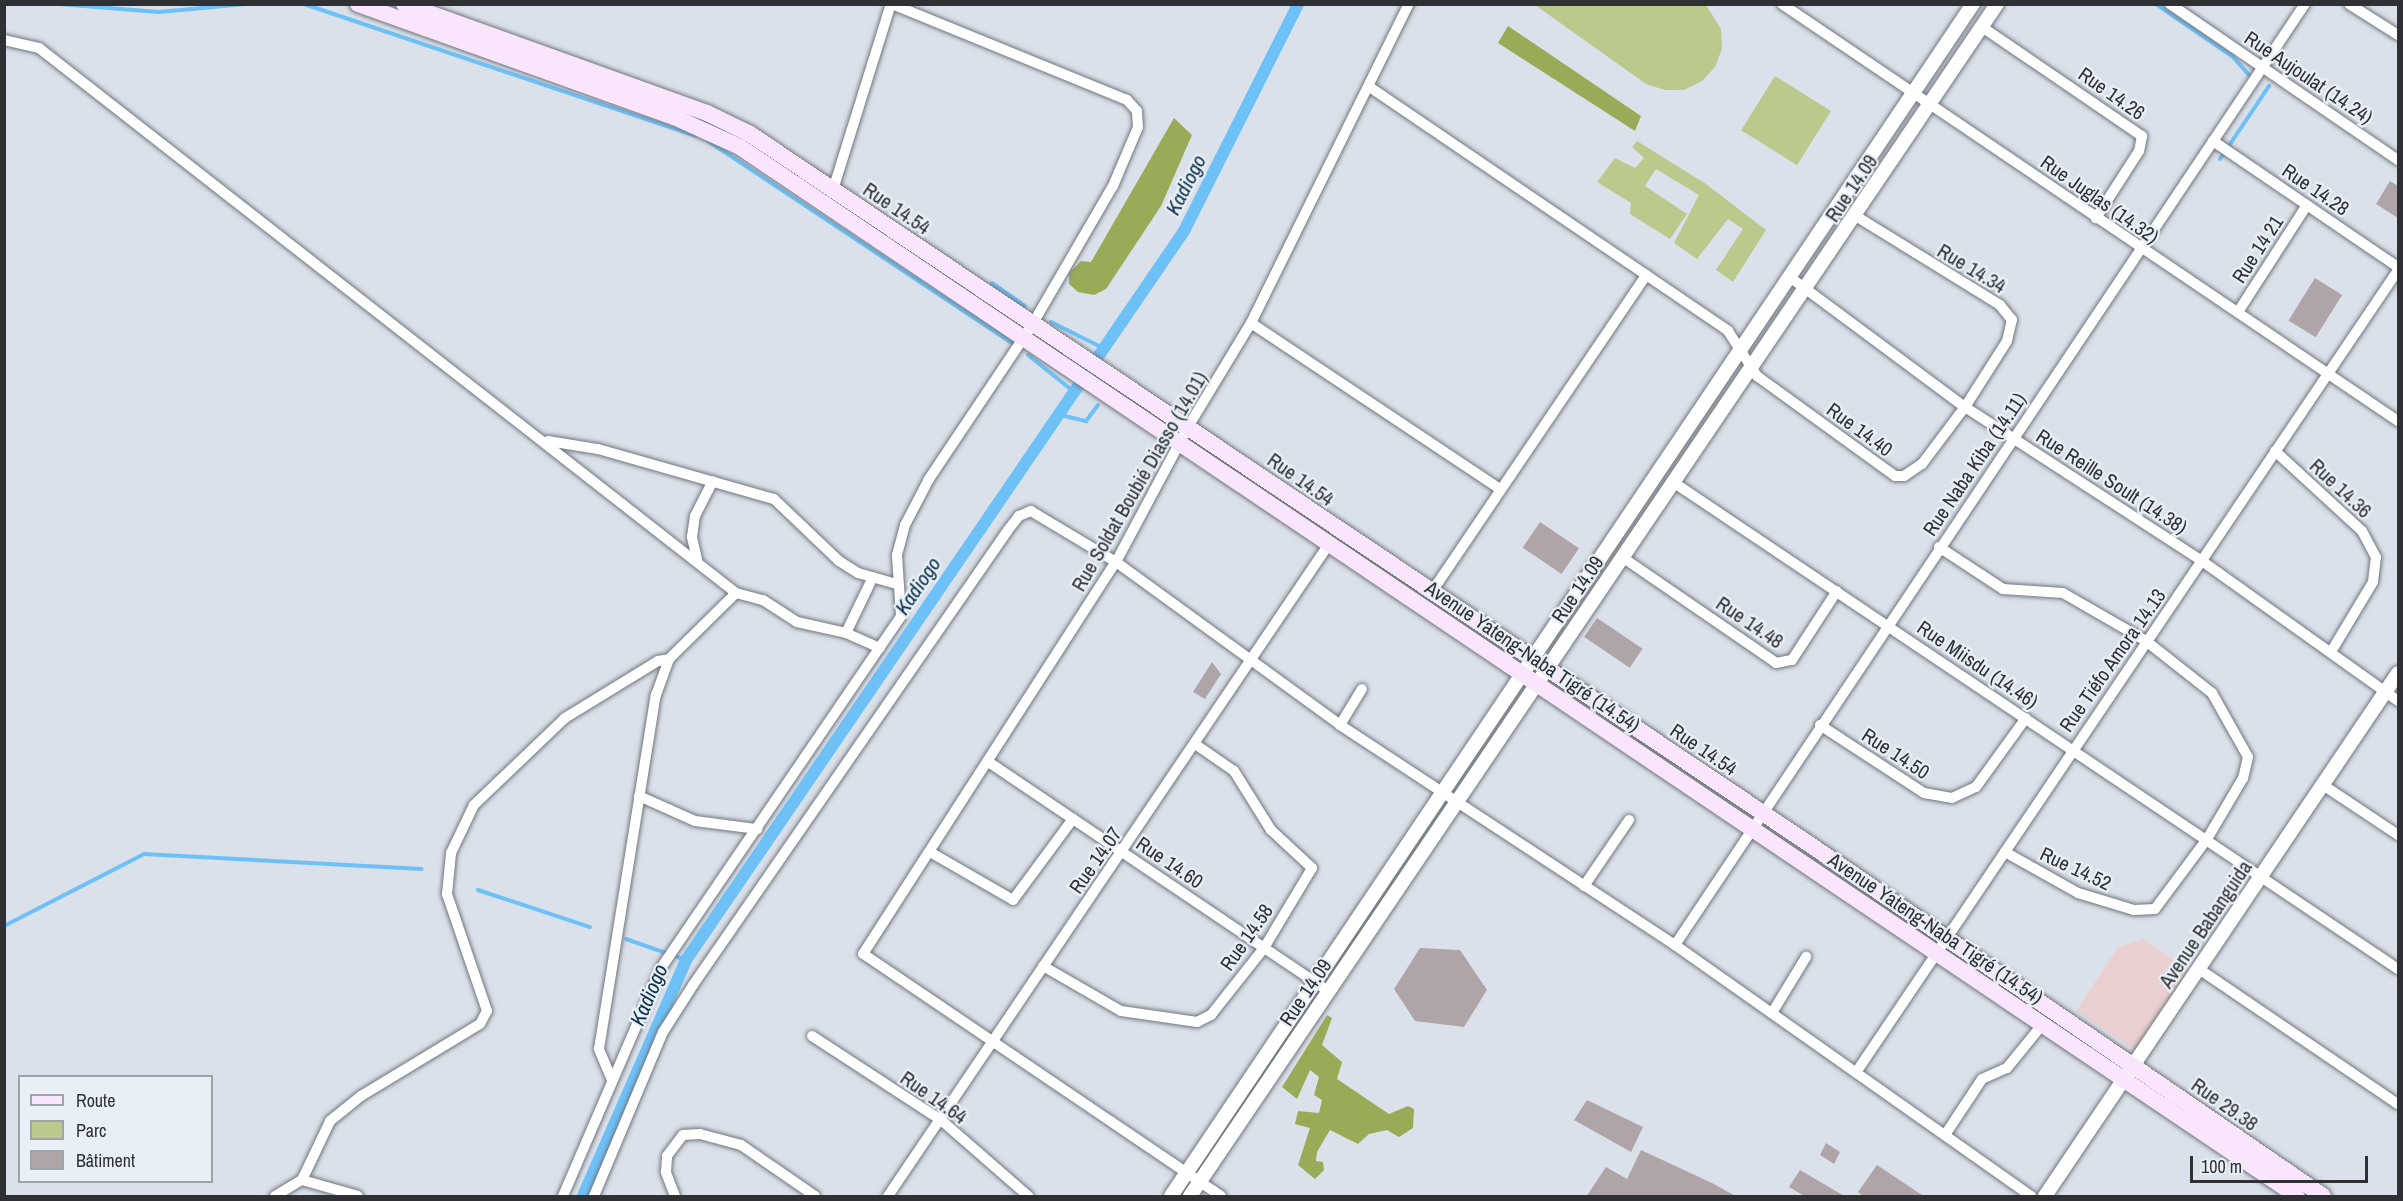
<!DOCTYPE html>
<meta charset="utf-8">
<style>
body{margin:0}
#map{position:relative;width:2403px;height:1201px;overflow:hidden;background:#dbe1ea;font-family:"Archivo Narrow",sans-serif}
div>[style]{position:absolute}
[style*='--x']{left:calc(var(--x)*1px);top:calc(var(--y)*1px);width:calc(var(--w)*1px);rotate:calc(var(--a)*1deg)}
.commercial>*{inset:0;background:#ead0d0}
.green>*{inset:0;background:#bbc98d;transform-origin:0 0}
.forest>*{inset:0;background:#9aab57}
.stream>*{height:4px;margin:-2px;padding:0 2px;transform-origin:2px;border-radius:2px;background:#6ec1f7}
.canal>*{height:12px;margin:-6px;padding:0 6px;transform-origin:6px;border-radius:6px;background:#6ec1f7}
.building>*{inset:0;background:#afa5a9;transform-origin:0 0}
.roads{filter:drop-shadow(0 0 2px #71767e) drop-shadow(0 0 2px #71767e)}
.minor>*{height:10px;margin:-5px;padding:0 5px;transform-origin:5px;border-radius:5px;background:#fff}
.tertiary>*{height:14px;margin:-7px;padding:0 7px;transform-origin:7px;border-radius:7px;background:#fff}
.secondary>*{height:16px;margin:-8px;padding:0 8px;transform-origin:8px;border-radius:8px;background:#f9e6fc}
span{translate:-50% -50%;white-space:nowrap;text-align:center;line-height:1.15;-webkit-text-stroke:4.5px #e8eff7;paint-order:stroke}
.street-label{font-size:20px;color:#2e3033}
.water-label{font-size:21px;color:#092f45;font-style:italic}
.frame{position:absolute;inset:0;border:6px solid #2e3033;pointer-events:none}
.legend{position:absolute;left:18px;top:1075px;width:195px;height:108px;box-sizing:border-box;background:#e8eff7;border:2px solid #9ea3a9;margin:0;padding:8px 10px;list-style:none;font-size:18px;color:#2e3033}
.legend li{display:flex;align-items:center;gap:12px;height:30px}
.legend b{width:30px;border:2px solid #9ea3a9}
.scale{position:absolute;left:2190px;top:1156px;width:178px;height:27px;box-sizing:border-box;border:3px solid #2e3033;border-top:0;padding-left:8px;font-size:18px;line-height:21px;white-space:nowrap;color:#2e3033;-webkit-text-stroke:4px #e8eff7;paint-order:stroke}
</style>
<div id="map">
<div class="commercial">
<div style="clip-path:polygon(2144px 939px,2189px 971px,2135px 1050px,2076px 1011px,2118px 947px)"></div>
</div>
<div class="green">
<div style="clip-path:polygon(1535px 5px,1706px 5px,1721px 29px,1722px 49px,1715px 67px,1702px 81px,1684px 90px,1665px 90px,1646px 84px)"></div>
<div style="left:1775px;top:76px;width:66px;height:64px;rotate:32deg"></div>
<div style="clip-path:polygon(1637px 141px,1706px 184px,1766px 230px,1733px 282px,1716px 270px,1743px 229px,1728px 219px,1697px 259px,1674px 243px,1699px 195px,1656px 169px,1645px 186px,1687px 214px,1670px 239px,1630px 214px,1631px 203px,1597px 182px,1615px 158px,1635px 168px,1644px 158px,1632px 147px)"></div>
</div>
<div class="forest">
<div style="clip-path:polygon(1508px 26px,1641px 116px,1635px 131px,1498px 43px)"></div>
<div style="clip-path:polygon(1174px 118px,1192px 135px,1161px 206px,1106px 289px,1094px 295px,1078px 292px,1069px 284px,1069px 273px,1081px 261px,1091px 262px)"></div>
<div style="clip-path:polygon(1327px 1015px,1332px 1018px,1322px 1045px,1342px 1062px,1337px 1079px,1389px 1114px,1408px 1106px,1414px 1109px,1413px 1128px,1399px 1137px,1387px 1130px,1369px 1134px,1358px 1144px,1330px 1130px,1317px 1152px,1316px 1161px,1323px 1162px,1324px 1170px,1315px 1179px,1298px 1165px,1310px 1128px,1295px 1124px,1298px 1111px,1319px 1113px,1322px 1100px,1314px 1095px,1319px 1077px,1310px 1070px,1297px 1099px,1282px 1087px)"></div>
</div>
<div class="stream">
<div style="--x:59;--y:4;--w:100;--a:4.6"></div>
<div style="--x:159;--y:12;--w:87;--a:-5.3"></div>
<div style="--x:304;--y:4;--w:414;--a:18.6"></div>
<div style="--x:2156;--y:4;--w:93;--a:34.5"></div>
<div style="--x:2233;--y:57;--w:24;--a:48"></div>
<div style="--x:708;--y:141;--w:365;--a:33.6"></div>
<div style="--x:2220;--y:159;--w:88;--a:-56.1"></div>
<div style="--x:992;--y:283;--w:40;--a:34.9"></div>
<div style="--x:1051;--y:322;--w:58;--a:26.6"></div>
<div style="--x:1028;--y:355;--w:58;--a:38.7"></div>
<div style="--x:1057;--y:414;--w:30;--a:14"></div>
<div style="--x:1086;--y:421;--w:20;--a:-53"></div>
<div style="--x:478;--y:890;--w:118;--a:18.3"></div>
<div style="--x:4;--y:926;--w:157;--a:-27.2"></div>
<div style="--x:144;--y:854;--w:278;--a:3.1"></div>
<div style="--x:626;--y:939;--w:64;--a:19.3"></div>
</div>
<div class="canal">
<div style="--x:583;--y:1196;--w:257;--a:-66.4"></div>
<div style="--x:686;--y:960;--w:883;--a:-55.66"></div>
<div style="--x:1184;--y:231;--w:254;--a:-63.3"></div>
</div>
<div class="building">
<div style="clip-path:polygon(2390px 181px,2398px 186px,2398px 218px,2376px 204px)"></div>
<div style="left:2315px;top:278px;width:32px;height:50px;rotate:32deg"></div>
<div style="left:1540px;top:522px;width:47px;height:31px;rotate:34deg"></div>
<div style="left:1597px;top:618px;width:55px;height:23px;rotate:34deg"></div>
<div style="clip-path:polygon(1212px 662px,1221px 674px,1205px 699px,1193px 692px)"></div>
<div style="clip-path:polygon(1420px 948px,1460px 950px,1487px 990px,1464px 1027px,1415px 1021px,1394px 989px)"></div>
<div style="clip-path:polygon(1587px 1100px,1643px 1127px,1631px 1152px,1574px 1120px)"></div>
<div style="clip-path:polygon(1826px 1143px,1840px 1152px,1834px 1164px,1820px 1155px)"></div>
<div style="clip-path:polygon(1641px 1150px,1714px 1184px,1737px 1197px,1586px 1197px,1606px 1167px,1627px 1179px)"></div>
<div style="clip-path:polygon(1877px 1165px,1925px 1197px,1864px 1197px,1858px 1192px)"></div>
<div style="clip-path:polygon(1800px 1170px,1846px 1197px,1806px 1197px,1789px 1187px)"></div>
</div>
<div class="roads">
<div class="minor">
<div style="--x:1782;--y:4;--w:744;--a:34.1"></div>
<div style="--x:2170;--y:4;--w:276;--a:34.4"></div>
<div style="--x:2349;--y:4;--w:58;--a:32.3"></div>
<div style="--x:1982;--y:27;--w:194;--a:34.3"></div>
<div style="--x:2142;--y:136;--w:15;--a:101"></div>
<div style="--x:2139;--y:151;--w:80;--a:122.7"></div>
<div style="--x:4;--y:40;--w:36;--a:13"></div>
<div style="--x:39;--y:48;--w:885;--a:38.02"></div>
<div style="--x:736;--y:593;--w:28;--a:15"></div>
<div style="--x:763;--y:600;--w:40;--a:32.9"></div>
<div style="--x:797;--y:622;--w:50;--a:12.7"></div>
<div style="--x:846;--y:633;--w:37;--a:24"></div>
<div style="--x:1371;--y:88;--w:432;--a:34.2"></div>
<div style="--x:1728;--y:331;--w:54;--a:57.2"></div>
<div style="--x:1757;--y:376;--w:170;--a:35.9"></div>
<div style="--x:1895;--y:476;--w:9;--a:0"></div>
<div style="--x:1904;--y:476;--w:22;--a:-34"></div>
<div style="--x:1922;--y:464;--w:71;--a:-53"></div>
<div style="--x:1965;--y:407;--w:78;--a:-57.5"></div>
<div style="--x:2007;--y:341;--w:22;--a:-77"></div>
<div style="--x:2012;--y:320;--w:19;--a:-129"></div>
<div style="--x:2000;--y:305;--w:169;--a:-148.3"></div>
<div style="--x:2213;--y:141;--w:224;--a:34.3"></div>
<div style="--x:832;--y:193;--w:198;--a:-72.7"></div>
<div style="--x:1791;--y:278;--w:217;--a:36.6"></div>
<div style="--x:1965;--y:407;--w:283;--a:33"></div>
<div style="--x:2202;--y:561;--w:241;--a:35.5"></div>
<div style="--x:2238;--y:312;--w:127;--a:-57.2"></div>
<div style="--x:1251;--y:323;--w:299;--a:33.7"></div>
<div style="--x:548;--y:441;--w:51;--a:9.1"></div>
<div style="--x:598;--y:449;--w:183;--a:15.9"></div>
<div style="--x:774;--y:499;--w:90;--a:43.6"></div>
<div style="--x:839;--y:561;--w:22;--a:32"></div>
<div style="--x:858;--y:573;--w:40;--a:16"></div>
<div style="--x:2275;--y:451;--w:118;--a:42.6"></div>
<div style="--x:2362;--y:531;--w:30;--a:62"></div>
<div style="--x:2376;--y:557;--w:25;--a:97"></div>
<div style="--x:2373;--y:582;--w:82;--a:121"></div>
<div style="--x:1673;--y:482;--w:873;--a:33.89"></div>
<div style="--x:1939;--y:547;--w:77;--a:33.3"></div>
<div style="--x:2003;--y:589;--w:60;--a:3.8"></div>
<div style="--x:2063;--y:593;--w:96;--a:30"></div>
<div style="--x:2146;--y:641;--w:84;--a:38.2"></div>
<div style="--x:2212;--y:693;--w:73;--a:60.6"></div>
<div style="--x:2248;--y:757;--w:22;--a:103"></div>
<div style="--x:2243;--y:778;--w:71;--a:120.5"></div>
<div style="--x:2207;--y:839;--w:87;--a:126.6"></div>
<div style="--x:2155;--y:909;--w:21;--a:177"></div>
<div style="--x:2134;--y:910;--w:59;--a:-163.1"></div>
<div style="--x:2078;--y:893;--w:84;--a:-150.7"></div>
<div style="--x:1622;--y:557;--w:187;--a:34.5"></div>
<div style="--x:1776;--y:663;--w:16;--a:-11"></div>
<div style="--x:1792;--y:660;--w:82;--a:-56.9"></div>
<div style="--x:697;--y:559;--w:23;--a:-103"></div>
<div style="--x:692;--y:537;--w:21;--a:-82"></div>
<div style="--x:695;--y:516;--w:39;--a:-63"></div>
<div style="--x:1431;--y:593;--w:384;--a:-55.9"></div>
<div style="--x:846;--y:633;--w:62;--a:-64.3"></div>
<div style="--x:1340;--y:725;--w:42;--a:-58.6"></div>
<div style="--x:1820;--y:725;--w:124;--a:33.2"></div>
<div style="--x:1924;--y:793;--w:28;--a:10"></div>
<div style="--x:1952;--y:798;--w:26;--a:-25"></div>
<div style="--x:1976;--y:787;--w:85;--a:-54.1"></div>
<div style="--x:990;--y:763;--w:409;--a:34"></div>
<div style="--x:2323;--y:785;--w:90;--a:33.7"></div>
<div style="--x:639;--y:796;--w:61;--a:24.1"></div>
<div style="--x:695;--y:821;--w:63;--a:7.4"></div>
<div style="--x:930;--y:852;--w:96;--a:30"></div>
<div style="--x:1013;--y:900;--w:101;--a:-53.5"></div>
<div style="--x:1584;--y:886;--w:80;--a:-55.7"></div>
<div style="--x:1675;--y:945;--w:1132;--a:-56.2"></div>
<div style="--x:1043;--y:966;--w:90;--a:30"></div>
<div style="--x:1121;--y:1011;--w:77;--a:8.2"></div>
<div style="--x:1197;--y:1022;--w:16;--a:-27"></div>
<div style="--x:1211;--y:1015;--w:85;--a:-51.7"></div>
<div style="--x:1264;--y:948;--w:93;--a:-59"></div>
<div style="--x:1312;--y:868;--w:56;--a:-137.2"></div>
<div style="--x:1271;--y:830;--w:70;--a:-122.1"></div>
<div style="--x:1234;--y:771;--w:47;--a:-145.3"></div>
<div style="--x:2199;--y:969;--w:240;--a:34.2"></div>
<div style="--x:1772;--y:1013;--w:66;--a:-58.7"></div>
<div style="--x:812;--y:1036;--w:154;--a:33.1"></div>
<div style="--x:941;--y:1120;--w:116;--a:41.1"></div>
<div style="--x:1857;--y:1071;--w:967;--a:-55.96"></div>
<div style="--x:612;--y:1080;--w:34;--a:-113"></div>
<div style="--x:599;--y:1049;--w:359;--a:-80.9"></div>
<div style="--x:656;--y:695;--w:38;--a:-70"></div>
<div style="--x:669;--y:659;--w:94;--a:-44.6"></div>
<div style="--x:1945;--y:1135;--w:67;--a:-56.5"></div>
<div style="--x:1982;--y:1079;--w:27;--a:-24"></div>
<div style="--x:2007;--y:1068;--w:55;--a:-50.9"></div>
<div style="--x:302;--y:1180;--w:58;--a:15.9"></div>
<div style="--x:275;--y:1196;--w:31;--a:-31"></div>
<div style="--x:302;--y:1180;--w:65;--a:-64.6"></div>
<div style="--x:330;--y:1121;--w:40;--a:-39"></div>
<div style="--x:361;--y:1096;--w:139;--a:-31.2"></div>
<div style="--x:480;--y:1024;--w:15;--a:-62"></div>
<div style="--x:487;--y:1011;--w:124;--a:-108.9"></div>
<div style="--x:447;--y:894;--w:41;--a:-84.4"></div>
<div style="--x:451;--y:853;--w:53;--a:-64.4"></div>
<div style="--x:474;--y:805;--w:126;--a:-43.7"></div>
<div style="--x:565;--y:718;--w:109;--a:-31.5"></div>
<div style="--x:658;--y:661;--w:11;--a:-10"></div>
<div style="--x:563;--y:1196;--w:248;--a:-66.7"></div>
<div style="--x:661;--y:968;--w:426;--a:-55.7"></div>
<div style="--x:901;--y:616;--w:61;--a:-93.8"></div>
<div style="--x:897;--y:555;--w:31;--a:-75"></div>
<div style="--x:905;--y:525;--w:52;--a:-62.4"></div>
<div style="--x:929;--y:479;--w:185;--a:-56.2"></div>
<div style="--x:1032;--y:325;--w:161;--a:-59.8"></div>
<div style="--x:1113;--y:186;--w:64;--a:-67"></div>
<div style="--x:1138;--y:127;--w:16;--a:-94"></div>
<div style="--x:1137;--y:111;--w:15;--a:-132"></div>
<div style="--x:1127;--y:100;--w:254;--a:-157.8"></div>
<div style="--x:594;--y:1196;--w:178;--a:-67.2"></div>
<div style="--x:663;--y:1032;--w:56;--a:-57.4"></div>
<div style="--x:693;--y:985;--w:553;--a:-55.3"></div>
<div style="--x:1008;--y:530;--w:18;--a:-52"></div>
<div style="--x:1019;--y:516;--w:13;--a:-23"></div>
<div style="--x:1031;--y:511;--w:99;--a:31"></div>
<div style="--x:1116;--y:562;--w:277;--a:36"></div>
<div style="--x:1340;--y:725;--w:401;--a:33.3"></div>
<div style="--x:1675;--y:945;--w:436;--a:35.2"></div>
<div style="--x:675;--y:1196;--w:26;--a:-111"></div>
<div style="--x:666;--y:1172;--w:16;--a:-86"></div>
<div style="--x:667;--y:1156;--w:26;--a:-53"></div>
<div style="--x:683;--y:1135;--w:17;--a:-3"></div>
<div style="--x:700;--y:1134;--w:42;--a:15"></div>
<div style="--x:741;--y:1145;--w:90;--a:34.6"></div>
<div style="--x:888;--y:1196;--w:787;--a:-55.93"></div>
<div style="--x:1221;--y:1196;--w:432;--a:-145.9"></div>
<div style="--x:863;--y:954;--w:467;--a:-57.2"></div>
<div style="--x:1116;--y:562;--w:153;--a:-61.9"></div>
<div style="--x:1188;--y:427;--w:122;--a:-58.8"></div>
<div style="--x:1251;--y:323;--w:356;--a:-63.7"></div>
</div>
<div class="tertiary">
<div style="--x:1171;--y:1196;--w:1437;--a:-56.07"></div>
<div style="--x:1190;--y:1196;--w:1439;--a:-55.9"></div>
<div style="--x:2045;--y:1196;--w:631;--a:-55.98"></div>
</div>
<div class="secondary">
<div style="--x:358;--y:4;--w:336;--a:19.7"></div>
<div style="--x:674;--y:117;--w:72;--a:24.4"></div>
<div style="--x:740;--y:147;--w:1877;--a:33.97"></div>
<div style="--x:404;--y:4;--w:322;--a:19.8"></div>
<div style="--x:707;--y:113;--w:48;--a:26"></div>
<div style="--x:750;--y:134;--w:1279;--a:33.84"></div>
<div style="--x:1812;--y:846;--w:619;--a:34.41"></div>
</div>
</div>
<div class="street-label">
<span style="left:2309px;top:77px;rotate:34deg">Rue Aujoulat (14.24)</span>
<span style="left:2112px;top:93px;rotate:35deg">Rue 14.26</span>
<span style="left:1851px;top:188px;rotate:-56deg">Rue 14.09</span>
<span style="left:2316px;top:189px;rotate:34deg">Rue 14.28</span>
<span style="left:2100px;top:199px;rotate:35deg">Rue Juglas (14.32)</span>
<span style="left:897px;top:208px;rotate:34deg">Rue 14.54</span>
<span style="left:2257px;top:249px;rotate:-57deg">Rue 14 21</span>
<span style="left:1972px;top:268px;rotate:31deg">Rue 14.34</span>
<span style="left:1860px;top:429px;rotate:36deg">Rue 14.40</span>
<span style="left:1974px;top:464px;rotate:-56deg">Rue Naba Kiba (14.11)</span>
<span style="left:1301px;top:479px;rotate:35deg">Rue 14.54</span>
<span style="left:1139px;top:481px;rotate:-60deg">Rue Soldat Boubié Diasso (14.01)</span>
<span style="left:2112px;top:481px;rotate:33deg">Rue Reille Soult (14.38)</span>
<span style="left:2341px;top:488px;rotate:43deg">Rue 14.36</span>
<span style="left:1577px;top:589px;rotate:-56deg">Rue 14.09</span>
<span style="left:1750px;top:622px;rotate:34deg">Rue 14.48</span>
<span style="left:1533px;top:656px;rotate:34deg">Avenue Yateng-Naba Tigré (14.54)</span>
<span style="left:2112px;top:660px;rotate:-55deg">Rue Tiéfo Amora 14.13</span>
<span style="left:1978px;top:664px;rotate:34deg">Rue Miisdu (14.46)</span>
<span style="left:1704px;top:749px;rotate:34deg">Rue 14.54</span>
<span style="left:1896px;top:753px;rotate:33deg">Rue 14.50</span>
<span style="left:1095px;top:860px;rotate:-55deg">Rue 14.07</span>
<span style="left:1170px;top:862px;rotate:34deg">Rue 14.60</span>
<span style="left:2076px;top:868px;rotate:25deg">Rue 14.52</span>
<span style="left:2205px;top:924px;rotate:-56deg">Avenue Babanguida</span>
<span style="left:1936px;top:928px;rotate:34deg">Avenue Yateng-Naba Tigré (14.54)</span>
<span style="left:1246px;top:937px;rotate:-55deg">Rue 14.58</span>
<span style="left:1305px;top:992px;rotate:-56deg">Rue 14.09</span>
<span style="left:934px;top:1097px;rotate:35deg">Rue 14.64</span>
<span style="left:2225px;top:1104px;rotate:35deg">Rue 29.38</span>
</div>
<div class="water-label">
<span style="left:1186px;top:185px;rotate:-63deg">Kadiogo</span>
<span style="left:918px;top:586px;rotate:-56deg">Kadiogo</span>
<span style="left:649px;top:995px;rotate:-67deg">Kadiogo</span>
</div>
<div class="frame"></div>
<ul class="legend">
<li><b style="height:8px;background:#f9e6fc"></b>Route</li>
<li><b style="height:16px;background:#bbc98d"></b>Parc</li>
<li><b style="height:16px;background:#afa5a9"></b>Bâtiment</li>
</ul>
<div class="scale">100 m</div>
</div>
